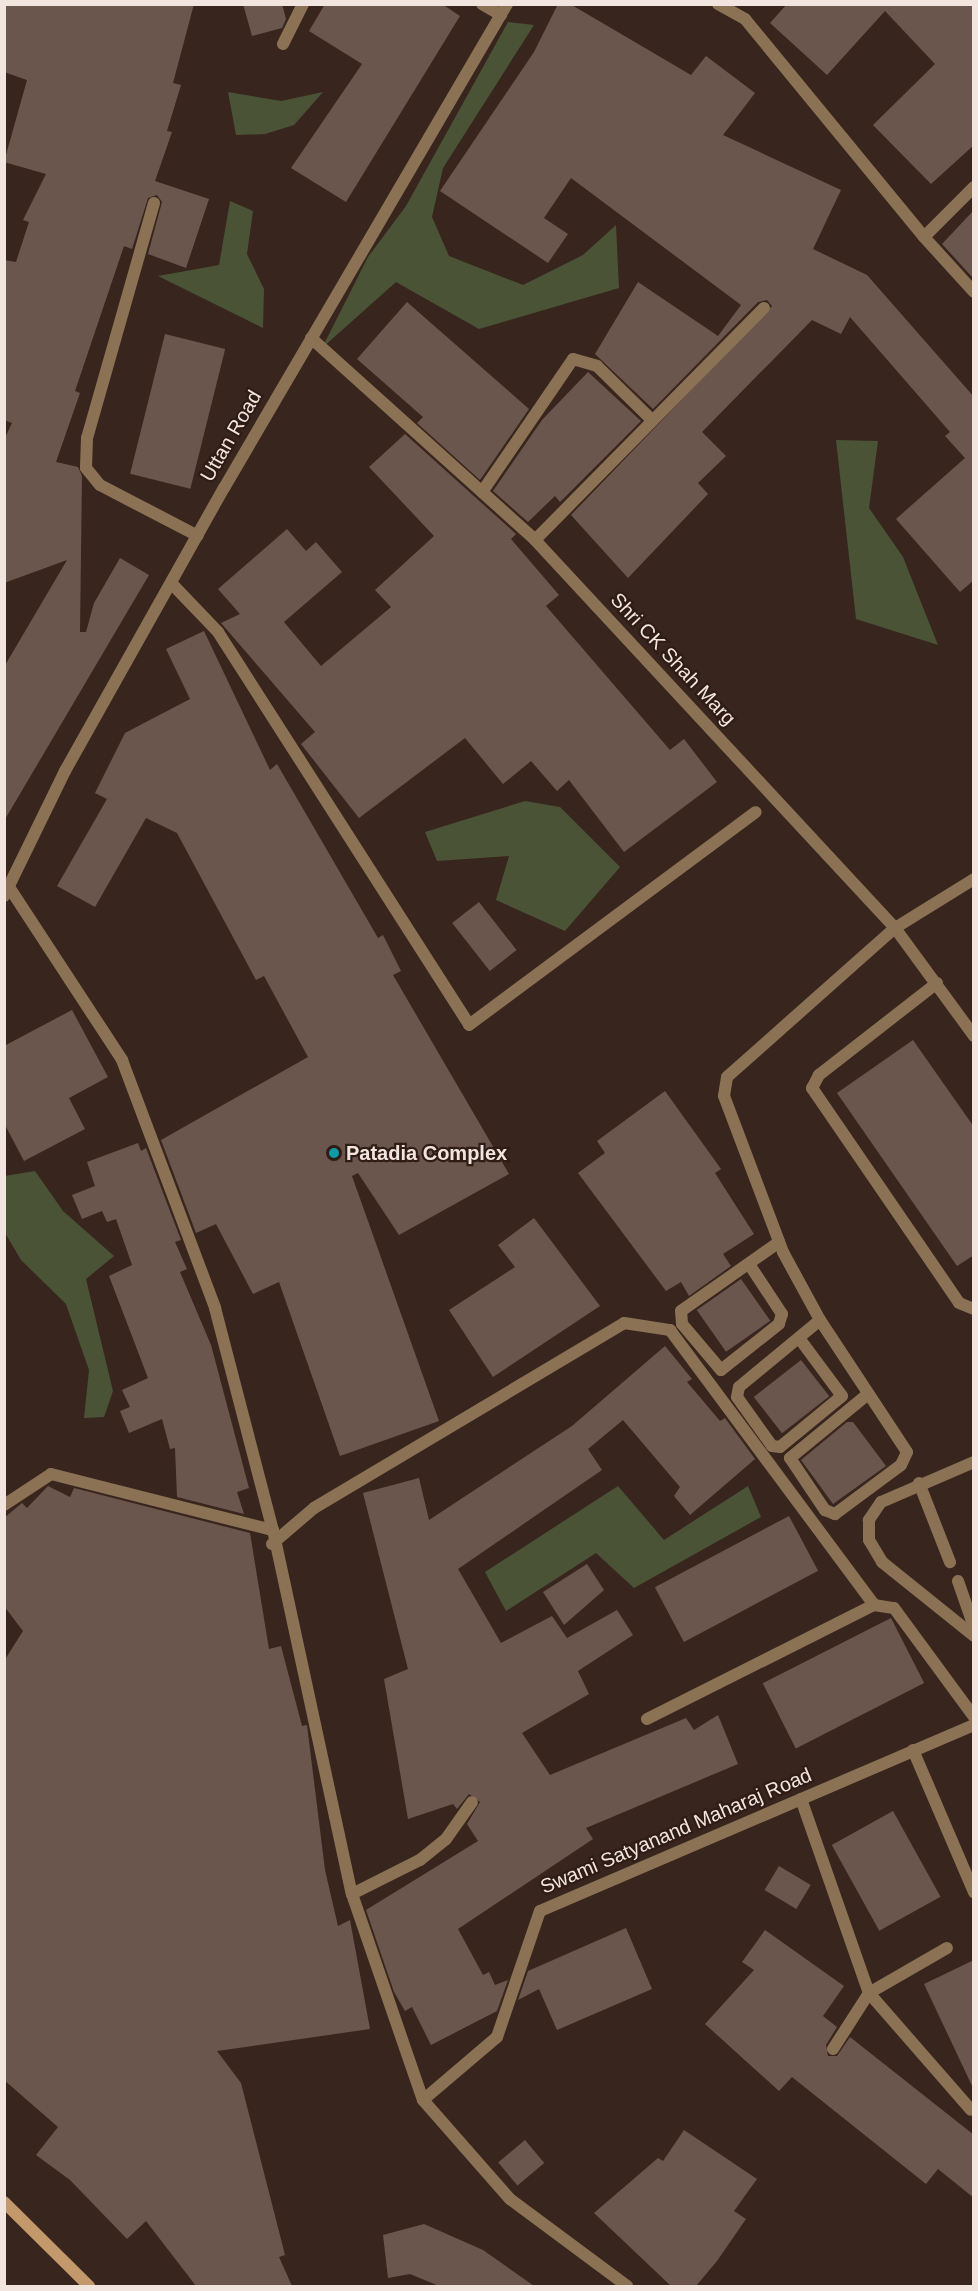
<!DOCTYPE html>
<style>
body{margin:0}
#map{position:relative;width:978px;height:2291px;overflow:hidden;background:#38261e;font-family:Helvetica,sans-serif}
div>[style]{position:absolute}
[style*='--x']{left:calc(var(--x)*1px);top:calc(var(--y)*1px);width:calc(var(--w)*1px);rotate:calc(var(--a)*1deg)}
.green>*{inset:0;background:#4a5335}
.building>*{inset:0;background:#6b564e;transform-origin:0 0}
.service>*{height:12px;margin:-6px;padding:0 6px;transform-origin:6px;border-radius:6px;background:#8c7255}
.minor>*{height:12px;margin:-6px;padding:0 6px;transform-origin:6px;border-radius:6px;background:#8c7255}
.tertiary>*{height:12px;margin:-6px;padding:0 6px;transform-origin:6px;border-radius:6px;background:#8c7255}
.secondary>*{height:12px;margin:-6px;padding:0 6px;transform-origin:6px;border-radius:6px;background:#c3996b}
.dots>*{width:16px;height:16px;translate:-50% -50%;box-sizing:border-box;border:3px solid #2e1c15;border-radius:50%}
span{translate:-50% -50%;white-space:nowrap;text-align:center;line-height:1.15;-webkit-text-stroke:4.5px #2e1c15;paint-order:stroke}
.street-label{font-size:20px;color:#f2e5e0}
.poi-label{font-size:20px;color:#f2e5e0;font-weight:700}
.left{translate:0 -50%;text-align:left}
.frame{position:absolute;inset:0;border:6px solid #f2e5e0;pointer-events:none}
</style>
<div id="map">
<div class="green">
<div style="clip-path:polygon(508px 22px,534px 25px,443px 168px,432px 217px,449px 256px,523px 285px,583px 255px,616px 225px,619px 288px,479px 329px,396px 282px,322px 348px,368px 257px,406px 206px)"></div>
<div style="clip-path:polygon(228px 92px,281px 101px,323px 92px,294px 125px,265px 134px,236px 135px)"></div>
<div style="clip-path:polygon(230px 201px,253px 211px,247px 254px,264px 289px,263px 328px,158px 276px,219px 265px)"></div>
<div style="clip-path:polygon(836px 440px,878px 441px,869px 508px,903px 557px,938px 645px,856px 619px)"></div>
<div style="clip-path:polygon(525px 801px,560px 807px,620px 867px,565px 931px,496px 900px,509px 856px,437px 861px,425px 832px)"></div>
<div style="clip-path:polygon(35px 1171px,63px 1211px,114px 1256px,86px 1279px,113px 1391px,104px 1417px,84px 1418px,89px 1370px,66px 1304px,21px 1260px,5px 1233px,5px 1176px)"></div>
<div style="clip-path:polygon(618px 1486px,664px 1540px,748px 1486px,761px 1517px,634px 1588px,596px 1553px,506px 1611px,485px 1572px)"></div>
</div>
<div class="building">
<div style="clip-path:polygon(4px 4px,194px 4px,173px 83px,181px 85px,167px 131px,172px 132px,155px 181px,209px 199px,186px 268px,148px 254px,162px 202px,157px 195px,148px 198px,132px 249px,124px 246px,75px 391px,80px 393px,56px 462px,78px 467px,82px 476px,80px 632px,86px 632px,94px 603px,120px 558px,149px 575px,4px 821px,4px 667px,67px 560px,4px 583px,4px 440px,12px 423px,4px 420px,4px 260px,16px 262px,29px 222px,23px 220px,46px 174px,4px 162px,27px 80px,4px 72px)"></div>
<div style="clip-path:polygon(243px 4px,282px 4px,286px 19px,282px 28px,252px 36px)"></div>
<div style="clip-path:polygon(325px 4px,442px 4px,460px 16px,346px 202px,291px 168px,362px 64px,309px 31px)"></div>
<div style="clip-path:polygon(558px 4px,570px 4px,691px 75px,706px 56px,755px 93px,723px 135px,841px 190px,813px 249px,867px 275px,974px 397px,974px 580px,960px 592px,896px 519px,965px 458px,945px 436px,950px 432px,850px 317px,841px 334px,812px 320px,702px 432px,726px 456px,698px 483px,708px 494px,628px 578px,571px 515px,772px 306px,767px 300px,758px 302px,653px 409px,595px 354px,638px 282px,718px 336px,741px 305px,571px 178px,544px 218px,568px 234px,548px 263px,440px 191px,534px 52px)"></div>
<div style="clip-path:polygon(787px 4px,974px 4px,974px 145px,931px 184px,873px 125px,935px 64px,885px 11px,827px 75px,770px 23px)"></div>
<div style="clip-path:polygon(974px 210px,974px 279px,942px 244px)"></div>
<div style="clip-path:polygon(407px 302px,529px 409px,480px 480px,417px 423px,423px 417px,357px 359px)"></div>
<div style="left:165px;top:334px;width:62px;height:144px;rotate:14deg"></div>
<div style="clip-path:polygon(588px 372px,641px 421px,560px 502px,555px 496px,528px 522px,493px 491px,542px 420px)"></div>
<div style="clip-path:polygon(405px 434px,516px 534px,511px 539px,559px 595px,546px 606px,670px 750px,684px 739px,717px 782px,624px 852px,569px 780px,557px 791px,531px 761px,503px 784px,465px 738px,359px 818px,301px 744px,315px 732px,221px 623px,240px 614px,218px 589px,287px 529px,306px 551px,316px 542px,342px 572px,284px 622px,321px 666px,391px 607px,375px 590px,434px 536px,369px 467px)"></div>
<div style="clip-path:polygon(204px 631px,270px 770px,277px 764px,378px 938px,383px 935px,401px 971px,393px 975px,509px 1174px,399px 1235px,358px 1173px,352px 1176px,439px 1421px,340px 1456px,279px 1282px,253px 1294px,216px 1224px,196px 1233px,161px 1140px,308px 1057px,264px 976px,256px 980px,177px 833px,146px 818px,95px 907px,57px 886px,107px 799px,95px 793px,125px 733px,190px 699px,166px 649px)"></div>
<div style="left:479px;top:902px;width:61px;height:34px;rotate:52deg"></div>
<div style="clip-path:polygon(72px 1010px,108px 1077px,69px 1098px,85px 1129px,24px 1161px,4px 1123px,4px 1046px)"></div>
<div style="clip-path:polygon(913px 1040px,974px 1127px,974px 1255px,957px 1266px,837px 1093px)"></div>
<div style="clip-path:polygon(665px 1091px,721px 1169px,715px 1173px,754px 1234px,723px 1254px,731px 1266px,689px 1296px,681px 1282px,666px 1291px,578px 1173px,605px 1153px,597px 1141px)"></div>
<div style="clip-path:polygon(138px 1143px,141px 1151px,146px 1148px,181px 1240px,175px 1242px,187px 1269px,180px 1272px,211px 1345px,249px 1488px,237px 1492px,244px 1514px,177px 1497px,175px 1448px,170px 1449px,162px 1419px,129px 1433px,120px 1411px,130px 1407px,122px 1390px,148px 1378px,109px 1276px,132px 1265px,116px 1219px,107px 1222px,102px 1211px,82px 1219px,72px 1195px,95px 1186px,87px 1162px)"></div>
<div style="clip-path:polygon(534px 1218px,600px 1306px,493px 1377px,449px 1310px,515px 1267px,498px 1245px)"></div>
<div style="left:741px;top:1279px;width:51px;height:54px;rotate:55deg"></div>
<div style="clip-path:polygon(665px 1346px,692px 1379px,687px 1382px,720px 1421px,725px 1418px,755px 1459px,690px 1515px,674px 1496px,680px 1487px,623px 1420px,588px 1449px,602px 1470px,458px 1569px,501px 1643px,552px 1616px,567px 1638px,617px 1610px,633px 1635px,578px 1671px,589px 1694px,522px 1733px,550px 1775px,686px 1718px,694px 1730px,718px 1715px,738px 1764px,586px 1828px,593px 1839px,458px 1929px,483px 1975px,489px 1972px,495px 1985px,508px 1980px,497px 2011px,431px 2045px,412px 2007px,405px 2011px,394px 1992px,366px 1910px,478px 1841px,467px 1824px,480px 1802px,469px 1794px,457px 1809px,453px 1804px,408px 1819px,384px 1679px,408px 1669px,363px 1493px,419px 1478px,429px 1520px,572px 1426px)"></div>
<div style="left:801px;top:1360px;width:46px;height:60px;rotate:52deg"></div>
<div style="clip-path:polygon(847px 1422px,853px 1422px,886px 1466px,833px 1504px,801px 1460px)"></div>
<div style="clip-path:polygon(48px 1486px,70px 1497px,74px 1488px,250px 1533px,269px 1649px,281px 1646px,302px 1726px,307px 1725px,325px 1870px,338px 1926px,350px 1920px,370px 2029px,217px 2051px,241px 2083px,285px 2255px,279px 2257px,292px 2286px,196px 2286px,146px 2221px,127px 2239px,70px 2180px,36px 2155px,58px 2127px,4px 2080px,4px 1661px,23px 1631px,4px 1606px,4px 1518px,22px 1503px,27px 1508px)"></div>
<div style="left:789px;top:1516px;width:62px;height:152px;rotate:62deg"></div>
<div style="clip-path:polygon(587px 1564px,604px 1590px,564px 1625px,543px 1592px)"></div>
<div style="left:891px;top:1618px;width:73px;height:144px;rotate:63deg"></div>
<div style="left:893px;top:1811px;width:98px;height:70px;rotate:61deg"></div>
<div style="left:779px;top:1866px;width:37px;height:28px;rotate:31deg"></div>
<div style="clip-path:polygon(626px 1928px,652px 1989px,557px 2030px,539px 1989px,518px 2000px,528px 1971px)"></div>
<div style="clip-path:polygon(765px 1930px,844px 1986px,823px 2016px,837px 2027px,826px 2045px,828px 2056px,837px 2056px,850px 2037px,974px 2135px,974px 2198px,938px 2169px,926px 2184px,792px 2077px,779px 2091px,705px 2024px,754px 1970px,742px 1962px)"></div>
<div style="clip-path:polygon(974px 1960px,974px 2090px,924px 1984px)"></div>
<div style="clip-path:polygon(684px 2130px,757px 2179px,734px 2211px,746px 2219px,717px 2261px,696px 2286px,671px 2286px,594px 2213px,658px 2158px,663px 2161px)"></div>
<div style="left:525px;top:2140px;width:30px;height:35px;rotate:50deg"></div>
<div style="clip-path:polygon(424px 2224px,483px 2250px,534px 2286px,439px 2286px,410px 2274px,388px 2278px,383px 2235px)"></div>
</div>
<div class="service">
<div style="--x:154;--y:203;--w:244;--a:105.9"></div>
<div style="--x:87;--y:438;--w:30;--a:92"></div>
<div style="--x:86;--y:468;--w:22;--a:51"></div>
<div style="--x:100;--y:485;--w:110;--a:27.5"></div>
<div style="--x:272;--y:1544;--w:55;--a:-40.6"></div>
<div style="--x:314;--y:1508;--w:361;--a:-30.8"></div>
<div style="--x:624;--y:1323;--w:47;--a:8.7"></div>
<div style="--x:670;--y:1330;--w:342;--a:53.4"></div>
<div style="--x:874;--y:1605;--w:20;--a:9"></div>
<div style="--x:894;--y:1608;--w:135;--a:53.7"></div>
<div style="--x:647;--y:1719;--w:254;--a:-26.7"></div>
<div style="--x:801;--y:1799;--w:206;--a:70.7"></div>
<div style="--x:869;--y:1993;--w:155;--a:48.9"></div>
<div style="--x:833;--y:2049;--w:67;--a:-57.3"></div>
<div style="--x:869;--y:1993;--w:90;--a:-30"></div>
</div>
<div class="minor">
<div style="--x:482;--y:4;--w:22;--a:30"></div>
<div style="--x:718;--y:4;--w:31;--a:29"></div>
<div style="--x:745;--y:19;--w:282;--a:50.6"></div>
<div style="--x:924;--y:237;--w:71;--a:-45"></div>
<div style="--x:283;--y:44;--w:45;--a:-63.4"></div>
<div style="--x:924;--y:237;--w:74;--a:47.7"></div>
<div style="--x:311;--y:338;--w:302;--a:42"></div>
<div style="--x:535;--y:540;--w:529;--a:47.14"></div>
<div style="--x:895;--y:928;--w:134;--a:53.8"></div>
<div style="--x:482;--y:492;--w:161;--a:-55.6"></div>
<div style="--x:573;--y:359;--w:25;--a:16"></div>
<div style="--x:597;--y:366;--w:77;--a:44.5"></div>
<div style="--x:535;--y:540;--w:326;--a:-45.4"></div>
<div style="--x:173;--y:585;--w:65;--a:46.2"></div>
<div style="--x:218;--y:632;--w:466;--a:57.4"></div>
<div style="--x:469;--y:1025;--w:357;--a:-36.6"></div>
<div style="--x:9;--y:887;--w:207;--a:56.8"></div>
<div style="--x:122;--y:1060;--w:265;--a:69.4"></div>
<div style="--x:215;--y:1308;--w:229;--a:75.4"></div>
<div style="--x:273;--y:1530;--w:372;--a:77.8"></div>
<div style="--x:352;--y:1894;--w:218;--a:71"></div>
<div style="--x:423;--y:2100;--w:132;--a:48.7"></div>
<div style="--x:510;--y:2199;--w:146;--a:36.6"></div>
<div style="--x:937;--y:983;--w:150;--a:142.1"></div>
<div style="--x:819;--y:1075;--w:15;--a:118"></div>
<div style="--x:812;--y:1088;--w:260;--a:55.6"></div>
<div style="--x:959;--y:1303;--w:16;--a:22"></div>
<div style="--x:749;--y:1264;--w:60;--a:56.6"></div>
<div style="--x:782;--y:1314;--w:10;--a:107"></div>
<div style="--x:779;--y:1324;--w:74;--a:141.6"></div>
<div style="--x:721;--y:1370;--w:60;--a:-130.3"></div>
<div style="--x:682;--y:1324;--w:13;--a:-94"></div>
<div style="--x:681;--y:1311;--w:120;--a:-35.1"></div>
<div style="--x:799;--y:1338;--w:72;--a:53.4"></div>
<div style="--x:842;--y:1396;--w:80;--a:140.6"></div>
<div style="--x:780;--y:1447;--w:8;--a:-173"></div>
<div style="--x:772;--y:1446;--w:60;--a:-125.5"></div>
<div style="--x:737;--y:1397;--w:10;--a:-79"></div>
<div style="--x:739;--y:1387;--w:105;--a:-39.6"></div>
<div style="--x:868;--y:1394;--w:101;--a:140.6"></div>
<div style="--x:790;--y:1458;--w:63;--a:56.1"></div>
<div style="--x:825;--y:1510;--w:11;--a:22"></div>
<div style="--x:835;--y:1514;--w:82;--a:-36.6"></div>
<div style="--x:901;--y:1465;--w:14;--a:-65"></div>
<div style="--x:907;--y:1452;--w:158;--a:-123.4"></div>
<div style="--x:820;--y:1320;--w:77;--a:-118.6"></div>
<div style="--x:783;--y:1252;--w:167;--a:-110.7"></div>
<div style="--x:724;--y:1096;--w:19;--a:-81"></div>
<div style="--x:727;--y:1077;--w:225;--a:-41.6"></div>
<div style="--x:895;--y:928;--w:93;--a:-31.8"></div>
<div style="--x:974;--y:1462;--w:101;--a:156.7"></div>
<div style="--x:881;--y:1502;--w:22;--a:124"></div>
<div style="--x:869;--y:1520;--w:20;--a:90"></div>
<div style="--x:869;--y:1540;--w:26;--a:59"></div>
<div style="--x:882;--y:1562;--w:118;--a:38.8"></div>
<div style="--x:919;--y:1483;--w:85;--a:68.6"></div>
<div style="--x:4;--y:1505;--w:56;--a:-33.4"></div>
<div style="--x:51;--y:1474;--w:229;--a:14.2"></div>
<div style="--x:958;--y:1581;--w:49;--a:70.8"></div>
<div style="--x:913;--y:1750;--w:155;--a:66.8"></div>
<div style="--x:352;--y:1894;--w:76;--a:-26.6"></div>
<div style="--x:420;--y:1860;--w:33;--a:-39"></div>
<div style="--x:446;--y:1839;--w:45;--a:-54.9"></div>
<div style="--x:423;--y:2100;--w:97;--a:-40.4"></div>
<div style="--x:497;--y:2037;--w:133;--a:-71.2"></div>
<div style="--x:540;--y:1911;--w:472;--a:-23.2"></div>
</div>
<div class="tertiary">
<div style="--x:4;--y:896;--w:139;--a:-64"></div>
<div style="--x:65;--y:771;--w:325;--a:-60.7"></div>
<div style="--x:224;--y:488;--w:561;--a:-59.68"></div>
</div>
<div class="secondary">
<div style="--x:4;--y:2202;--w:120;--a:44.7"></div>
</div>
<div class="dots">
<div style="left:334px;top:1153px;background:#0f9aa8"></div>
</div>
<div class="street-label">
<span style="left:231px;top:436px;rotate:-60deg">Uttan Road</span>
<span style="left:673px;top:659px;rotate:47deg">Shri CK Shah Marg</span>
<span style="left:676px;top:1831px;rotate:-23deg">Swami Satyanand Maharaj Road</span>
</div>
<div class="poi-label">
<span class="left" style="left:346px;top:1153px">Patadia Complex</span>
</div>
<div class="frame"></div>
</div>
